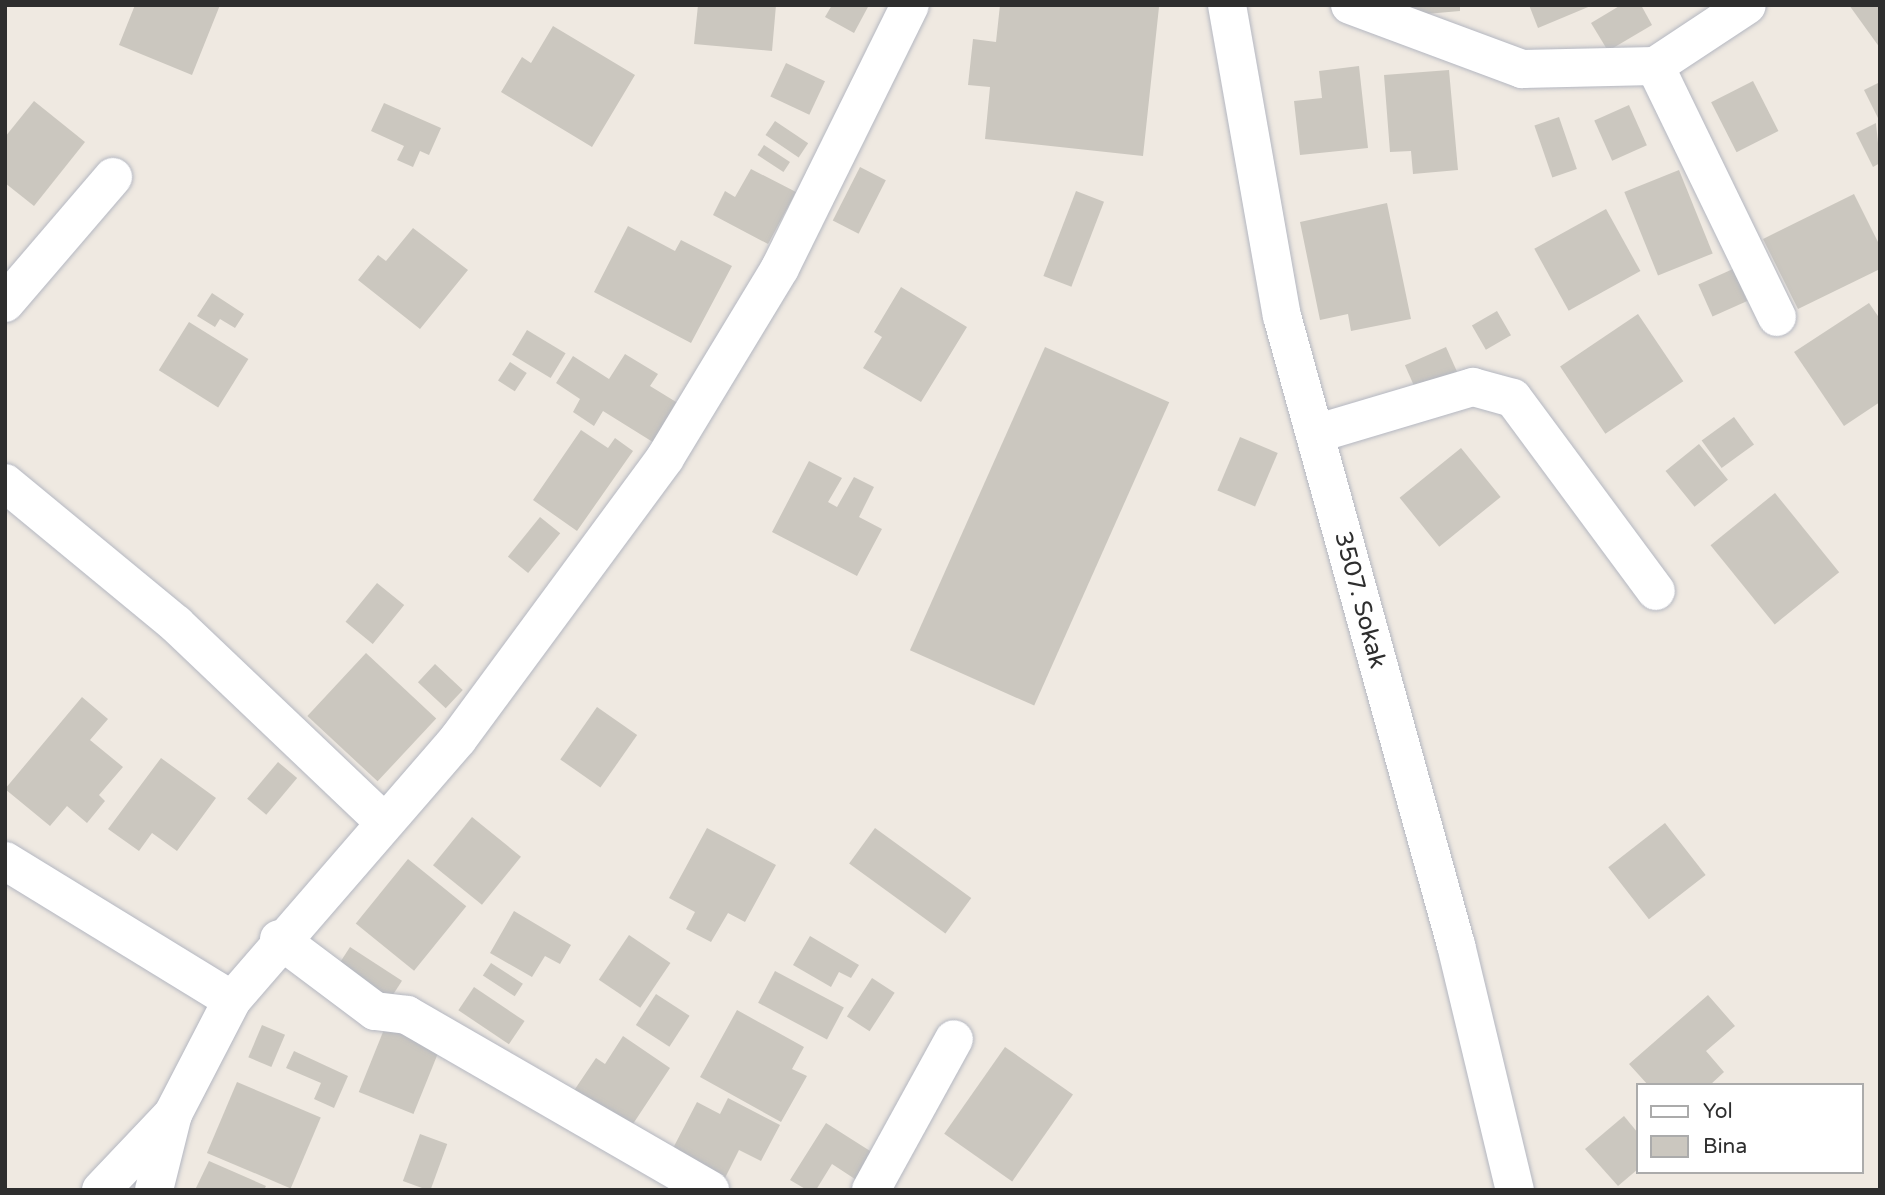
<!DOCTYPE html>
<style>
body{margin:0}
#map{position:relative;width:1885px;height:1195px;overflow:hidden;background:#efe9e1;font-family:"Varela Round",sans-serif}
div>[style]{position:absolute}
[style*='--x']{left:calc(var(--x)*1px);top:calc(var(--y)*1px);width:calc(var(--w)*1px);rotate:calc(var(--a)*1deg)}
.building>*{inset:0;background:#cbc7bf;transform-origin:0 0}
.roads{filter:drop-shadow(0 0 2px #b4b7c1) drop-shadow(0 0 2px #b4b7c1)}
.minor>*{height:38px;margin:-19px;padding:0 19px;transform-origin:19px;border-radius:19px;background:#fff}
.tertiary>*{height:38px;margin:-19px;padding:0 19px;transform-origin:19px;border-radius:19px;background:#fff}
.secondary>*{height:38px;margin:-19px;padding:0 19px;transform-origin:19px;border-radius:19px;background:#fff}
span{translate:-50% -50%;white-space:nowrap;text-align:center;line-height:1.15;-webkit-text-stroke:6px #fff;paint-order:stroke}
.street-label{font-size:24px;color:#2e2e2e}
.frame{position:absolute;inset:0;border:7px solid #2e2e2e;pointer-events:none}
.legend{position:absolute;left:1636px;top:1083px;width:228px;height:91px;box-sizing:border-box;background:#fff;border:2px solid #ababab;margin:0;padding:9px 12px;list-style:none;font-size:21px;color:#2e2e2e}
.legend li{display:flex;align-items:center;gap:14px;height:35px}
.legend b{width:35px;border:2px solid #ababab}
</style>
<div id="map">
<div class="building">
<div style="clip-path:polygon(135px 5px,220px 5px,192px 75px,119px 45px)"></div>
<div style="clip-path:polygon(698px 5px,776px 5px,772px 51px,694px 44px)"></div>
<div style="clip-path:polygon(832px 5px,869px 5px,854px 33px,825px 17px)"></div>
<div style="clip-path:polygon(1000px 5px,1159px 7px,1143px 156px,985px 139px,990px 87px,968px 85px,973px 39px,996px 42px)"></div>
<div style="clip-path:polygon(1391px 5px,1460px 5px,1460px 11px,1392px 17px)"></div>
<div style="clip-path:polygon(1529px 5px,1593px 5px,1538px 28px)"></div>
<div style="clip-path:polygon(1621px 5px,1641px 5px,1652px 25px,1608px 51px,1591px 23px)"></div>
<div style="clip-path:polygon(1849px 5px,1880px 5px,1880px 48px)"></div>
<div style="clip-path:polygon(553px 26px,635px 75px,592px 147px,501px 92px,522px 57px,531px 63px)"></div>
<div style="left:786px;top:63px;width:43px;height:37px;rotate:25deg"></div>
<div style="clip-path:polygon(1359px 66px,1368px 148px,1300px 155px,1294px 101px,1322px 98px,1319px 71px)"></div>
<div style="clip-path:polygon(1449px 70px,1458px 170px,1413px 174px,1411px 151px,1390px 152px,1384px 75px)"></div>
<div style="left:1753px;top:81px;width:56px;height:47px;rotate:63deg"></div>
<div style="clip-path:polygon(1880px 82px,1880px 122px,1864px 90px)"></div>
<div style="clip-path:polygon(34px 101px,85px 142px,34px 206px,5px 183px,5px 137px)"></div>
<div style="clip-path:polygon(384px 103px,441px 128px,429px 155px,420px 151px,413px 167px,397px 160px,404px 146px,371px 131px)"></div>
<div style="left:1629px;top:105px;width:44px;height:38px;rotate:66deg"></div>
<div style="left:1559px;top:117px;width:55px;height:26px;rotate:71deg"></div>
<div style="left:775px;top:121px;width:40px;height:17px;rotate:34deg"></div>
<div style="clip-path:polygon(1876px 123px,1880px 163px,1873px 167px,1856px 133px)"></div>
<div style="left:764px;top:145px;width:31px;height:12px;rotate:33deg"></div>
<div style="left:860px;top:167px;width:29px;height:60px;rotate:27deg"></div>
<div style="clip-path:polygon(751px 169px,796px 192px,768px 244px,713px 215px,725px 191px,735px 197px)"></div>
<div style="left:1679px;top:170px;width:90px;height:59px;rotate:68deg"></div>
<div style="left:1076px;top:191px;width:30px;height:91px;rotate:21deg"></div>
<div style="clip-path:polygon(1854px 194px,1880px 246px,1880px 269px,1798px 309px,1763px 239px)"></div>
<div style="clip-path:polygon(1387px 203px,1411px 319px,1351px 331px,1348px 314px,1320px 320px,1300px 222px)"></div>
<div style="left:1606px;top:209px;width:71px;height:82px;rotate:61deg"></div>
<div style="clip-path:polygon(628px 226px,675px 251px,681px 240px,732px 266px,691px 343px,594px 292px)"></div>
<div style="clip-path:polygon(413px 228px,468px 270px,420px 329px,358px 280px,378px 255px,386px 261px)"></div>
<div style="left:1733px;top:269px;width:35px;height:38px;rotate:66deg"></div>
<div style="clip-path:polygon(901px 287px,967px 327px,921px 402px,863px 368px,882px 337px,874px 332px)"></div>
<div style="clip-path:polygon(212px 293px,244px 314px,235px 328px,220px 319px,215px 327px,197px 316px)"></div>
<div style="clip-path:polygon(1869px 303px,1880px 319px,1880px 402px,1844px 426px,1794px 352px)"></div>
<div style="left:1497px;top:311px;width:28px;height:29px;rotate:60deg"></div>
<div style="left:1638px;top:314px;width:81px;height:94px;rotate:56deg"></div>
<div style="left:189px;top:322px;width:70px;height:57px;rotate:32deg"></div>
<div style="left:527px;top:330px;width:45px;height:29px;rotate:31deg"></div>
<div style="left:1045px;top:347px;width:136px;height:332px;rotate:24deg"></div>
<div style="left:1446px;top:347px;width:34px;height:45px;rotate:66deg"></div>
<div style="clip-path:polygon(625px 354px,658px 374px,650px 386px,681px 405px,656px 444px,603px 411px,594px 426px,573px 412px,580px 399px,556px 383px,573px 356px,609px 379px)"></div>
<div style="left:510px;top:362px;width:20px;height:22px;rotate:33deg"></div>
<div style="left:1734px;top:417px;width:34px;height:40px;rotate:54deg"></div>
<div style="clip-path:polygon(581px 430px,608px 448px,615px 438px,633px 451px,577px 531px,533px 500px)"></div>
<div style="left:1240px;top:437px;width:41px;height:58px;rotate:23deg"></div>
<div style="left:1699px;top:444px;width:46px;height:43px;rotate:51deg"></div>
<div style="left:1461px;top:448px;width:63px;height:79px;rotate:51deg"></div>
<div style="clip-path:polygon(809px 461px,842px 478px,828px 502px,837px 507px,854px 477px,874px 487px,859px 517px,882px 529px,857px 576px,772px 532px)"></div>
<div style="left:1775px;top:493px;width:102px;height:83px;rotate:51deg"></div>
<div style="left:540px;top:517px;width:26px;height:51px;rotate:39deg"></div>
<div style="left:377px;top:583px;width:35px;height:50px;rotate:39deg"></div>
<div style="left:366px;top:653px;width:96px;height:86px;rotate:43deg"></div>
<div style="left:435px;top:664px;width:38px;height:25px;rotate:43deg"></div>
<div style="clip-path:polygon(82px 697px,108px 719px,90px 740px,123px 767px,99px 795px,105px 801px,87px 823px,67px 806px,50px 826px,5px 789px)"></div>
<div style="left:597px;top:707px;width:49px;height:64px;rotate:35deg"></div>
<div style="clip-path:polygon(161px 758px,216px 798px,177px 851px,152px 833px,139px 851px,108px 829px)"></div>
<div style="left:278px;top:762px;width:25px;height:48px;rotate:40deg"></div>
<div style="left:472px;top:817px;width:63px;height:62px;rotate:39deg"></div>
<div style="left:1665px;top:823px;width:66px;height:72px;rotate:52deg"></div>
<div style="clip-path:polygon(707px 828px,776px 865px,745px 922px,728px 913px,711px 942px,686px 929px,695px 912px,669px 898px)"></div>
<div style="left:875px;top:828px;width:119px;height:44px;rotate:36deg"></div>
<div style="left:408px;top:859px;width:75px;height:83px;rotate:39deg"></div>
<div style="clip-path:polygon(514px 911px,571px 945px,560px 964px,545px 956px,532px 977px,490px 953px)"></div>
<div style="left:629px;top:935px;width:50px;height:54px;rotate:34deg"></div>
<div style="clip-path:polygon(810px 936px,859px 965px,851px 978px,839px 972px,831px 987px,793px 965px)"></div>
<div style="left:350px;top:947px;width:62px;height:27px;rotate:33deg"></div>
<div style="left:491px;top:963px;width:38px;height:15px;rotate:33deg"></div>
<div style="left:775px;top:971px;width:78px;height:36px;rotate:28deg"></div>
<div style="left:872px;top:978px;width:27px;height:46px;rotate:33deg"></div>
<div style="left:474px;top:987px;width:61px;height:28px;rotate:34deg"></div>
<div style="left:656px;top:994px;width:40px;height:37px;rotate:33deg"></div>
<div style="clip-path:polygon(1708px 995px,1735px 1026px,1706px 1051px,1724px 1072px,1710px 1085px,1648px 1085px,1629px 1064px)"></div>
<div style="clip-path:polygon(737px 1010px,804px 1047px,792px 1069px,807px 1076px,781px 1122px,700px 1077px)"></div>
<div style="left:262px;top:1025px;width:25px;height:35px;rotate:23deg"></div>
<div style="left:385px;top:1027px;width:59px;height:70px;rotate:22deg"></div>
<div style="clip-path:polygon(623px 1036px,670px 1068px,629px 1130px,573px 1092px,596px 1058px,605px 1064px)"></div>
<div style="left:1005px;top:1047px;width:83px;height:106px;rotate:35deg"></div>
<div style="clip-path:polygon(294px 1051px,348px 1076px,334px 1108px,314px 1099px,321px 1083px,286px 1068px)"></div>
<div style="left:237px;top:1082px;width:91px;height:77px;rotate:23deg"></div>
<div style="clip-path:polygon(728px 1098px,780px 1125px,761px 1161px,739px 1150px,723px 1182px,670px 1154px,697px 1102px,720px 1114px)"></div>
<div style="clip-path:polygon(1624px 1116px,1638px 1133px,1638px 1169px,1618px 1186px,1585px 1149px)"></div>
<div style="clip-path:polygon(826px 1123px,878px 1156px,861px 1183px,832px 1164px,816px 1190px,807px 1190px,790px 1180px)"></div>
<div style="left:420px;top:1134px;width:29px;height:50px;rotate:20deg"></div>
<div style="clip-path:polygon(209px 1161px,266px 1186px,264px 1190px,195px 1190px)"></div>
</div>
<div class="roads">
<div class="minor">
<div style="--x:1350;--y:5;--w:184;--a:20.4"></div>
<div style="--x:1522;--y:69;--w:133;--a:-1.3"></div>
<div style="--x:1655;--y:66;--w:110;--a:-33.5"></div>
<div style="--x:1655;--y:66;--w:279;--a:64.1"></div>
<div style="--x:5;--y:303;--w:166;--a:-49.4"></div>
<div style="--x:1315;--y:434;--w:165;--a:-16.6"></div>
<div style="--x:1473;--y:387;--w:41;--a:15.4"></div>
<div style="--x:1513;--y:398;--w:240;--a:53.5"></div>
<div style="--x:5;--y:483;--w:222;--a:39.5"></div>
<div style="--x:176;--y:624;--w:286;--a:43.6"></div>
<div style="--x:5;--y:861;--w:266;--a:31.5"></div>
<div style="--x:279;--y:939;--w:120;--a:36.9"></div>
<div style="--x:375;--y:1011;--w:32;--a:7"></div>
<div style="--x:407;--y:1015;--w:350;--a:30"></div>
<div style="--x:101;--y:1190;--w:105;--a:-46.5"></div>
<div style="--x:871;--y:1190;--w:172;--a:-61.2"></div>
</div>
<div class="tertiary">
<div style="--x:154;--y:1190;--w:78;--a:-76"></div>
<div style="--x:173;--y:1114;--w:128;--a:-62.6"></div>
<div style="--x:232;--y:1000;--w:345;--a:-49.1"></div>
<div style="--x:458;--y:739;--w:349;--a:-53.6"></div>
<div style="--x:665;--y:458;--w:222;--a:-58.8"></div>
<div style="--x:780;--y:268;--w:293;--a:-63.7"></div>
</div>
<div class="secondary">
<div style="--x:1227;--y:5;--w:316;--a:80"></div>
<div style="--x:1282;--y:316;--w:653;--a:74.54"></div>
<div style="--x:1456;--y:945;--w:252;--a:76.5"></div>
</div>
</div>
<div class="street-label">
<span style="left:1360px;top:600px;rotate:75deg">3507. Sokak</span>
</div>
<div class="frame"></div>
<ul class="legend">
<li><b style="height:9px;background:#fff"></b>Yol</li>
<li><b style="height:19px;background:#cbc7bf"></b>Bina</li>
</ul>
</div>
